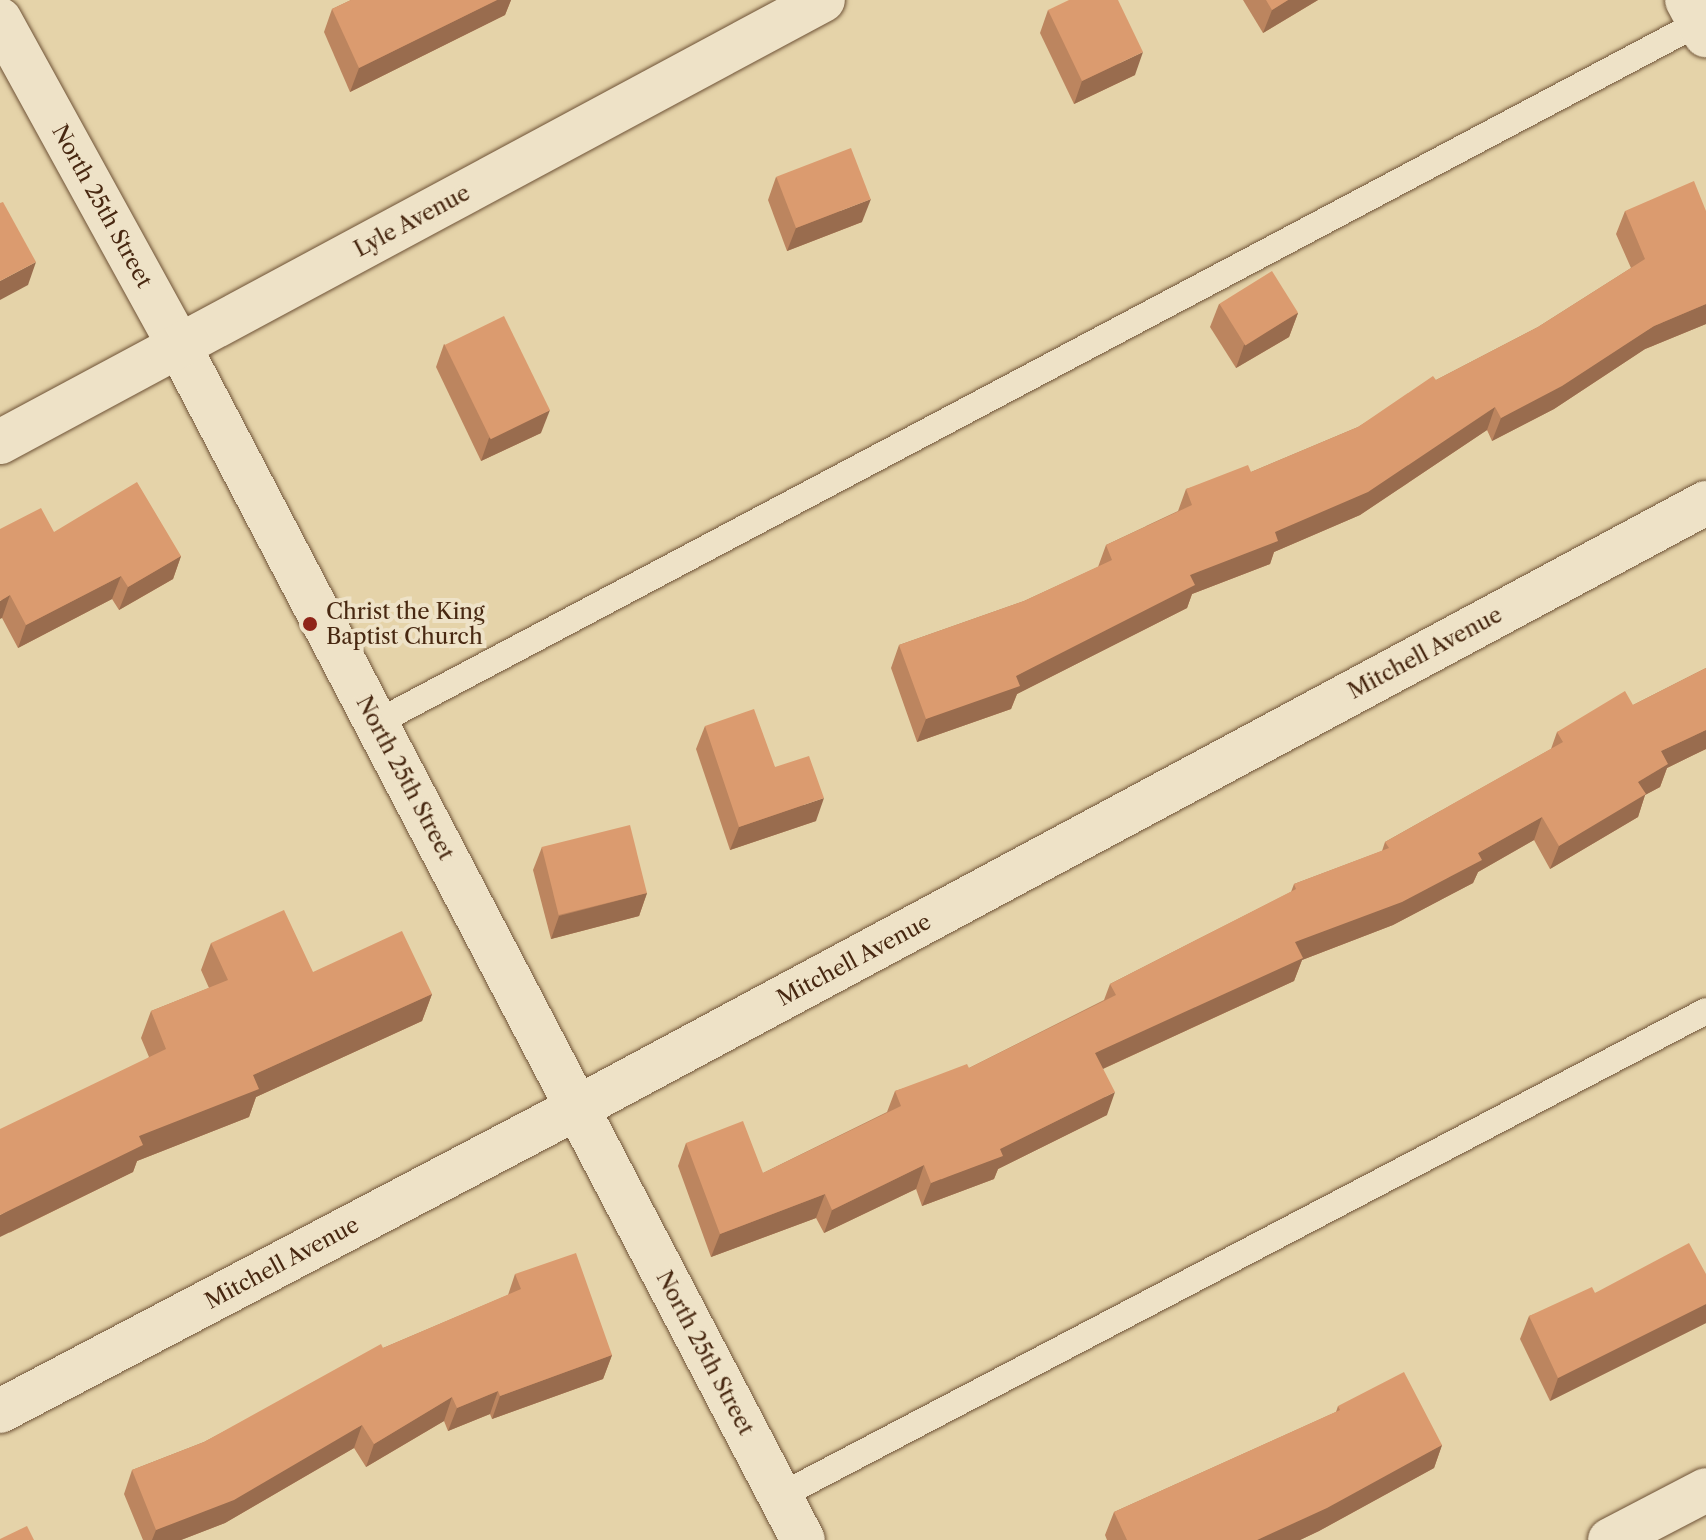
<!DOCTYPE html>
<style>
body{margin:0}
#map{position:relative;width:1706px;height:1540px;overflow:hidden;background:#e5d3a9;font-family:"Libre Caslon Text",serif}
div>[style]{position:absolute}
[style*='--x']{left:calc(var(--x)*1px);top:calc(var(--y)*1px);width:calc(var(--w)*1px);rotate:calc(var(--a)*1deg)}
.roads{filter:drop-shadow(0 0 2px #6f5337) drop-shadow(0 0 2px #6f5337)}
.service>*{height:26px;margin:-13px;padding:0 13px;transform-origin:13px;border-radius:13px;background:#eee2c7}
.minor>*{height:44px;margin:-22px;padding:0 22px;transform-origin:22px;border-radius:22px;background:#eee2c7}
.tertiary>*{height:44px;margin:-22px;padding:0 22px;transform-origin:22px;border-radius:22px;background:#eee2c7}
.secondary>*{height:44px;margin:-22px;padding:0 22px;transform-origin:22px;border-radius:22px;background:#eee2c7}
.wall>*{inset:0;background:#bc855f}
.shaded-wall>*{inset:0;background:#996c4e}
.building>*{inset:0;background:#db9b6f;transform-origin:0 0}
.dots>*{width:22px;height:22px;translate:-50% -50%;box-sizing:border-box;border:4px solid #eee2c7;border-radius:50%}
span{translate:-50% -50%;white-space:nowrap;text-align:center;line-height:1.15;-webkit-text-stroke:8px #eee2c7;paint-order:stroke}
.street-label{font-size:22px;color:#482811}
.poi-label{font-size:22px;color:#482811}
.left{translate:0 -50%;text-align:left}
</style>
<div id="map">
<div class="roads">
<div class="service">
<div style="--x:376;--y:723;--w:1505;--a:-27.89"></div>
<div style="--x:780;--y:1496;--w:1045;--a:-27.64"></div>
</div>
<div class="minor">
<div style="--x:1687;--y:0;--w:40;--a:62"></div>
<div style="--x:0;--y:1411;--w:652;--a:-27.71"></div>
<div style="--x:577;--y:1108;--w:1281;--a:-28.19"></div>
<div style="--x:1610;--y:1540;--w:108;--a:-27.5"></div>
</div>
<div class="tertiary">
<div style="--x:179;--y:346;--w:1347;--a:62.41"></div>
</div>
<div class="secondary">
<div style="--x:0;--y:20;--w:372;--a:61.2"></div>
<div style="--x:0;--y:442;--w:934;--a:-28.24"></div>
</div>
</div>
<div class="wall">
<div style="clip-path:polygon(351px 0,511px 0,505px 15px,350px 92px,324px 32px,332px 9px)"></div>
<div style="clip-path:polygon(1243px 0,1318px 0,1263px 33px)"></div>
<div style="clip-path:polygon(1048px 10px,1135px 75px,1074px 104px,1040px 33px)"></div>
<div style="clip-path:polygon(776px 177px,862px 222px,787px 251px,768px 200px)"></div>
<div style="clip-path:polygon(1625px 211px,1706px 211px,1706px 324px,1645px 349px,1554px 409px,1492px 441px,1487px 430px,1360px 515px,1274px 552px,1270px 564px,1192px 594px,1187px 608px,1017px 694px,1011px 709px,917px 742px,891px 668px,899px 645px,1024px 601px,1098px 567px,1106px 545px,1178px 511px,1186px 489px,1251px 472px,1358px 427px,1436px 380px,1538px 327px,1631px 268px,1616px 234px)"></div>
<div style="clip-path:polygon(1219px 304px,1298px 313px,1289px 337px,1236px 368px,1210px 327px)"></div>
<div style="clip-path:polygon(444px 344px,541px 433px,481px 461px,436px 367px)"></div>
<div style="clip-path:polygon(0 529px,54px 532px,181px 556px,173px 579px,119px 610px,112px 599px,18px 648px,2px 618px)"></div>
<div style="clip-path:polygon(1706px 668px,1706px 749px,1667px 768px,1660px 787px,1645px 795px,1638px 817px,1550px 869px,1534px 840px,1478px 872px,1473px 883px,1393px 925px,1302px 960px,1294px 981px,1103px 1069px,1107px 1115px,998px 1169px,994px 1179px,922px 1206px,916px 1189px,824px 1233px,816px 1218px,711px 1257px,678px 1166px,686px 1143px,763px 1173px,887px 1112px,895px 1091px,969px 1068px,1104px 1000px,1110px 984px,1291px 892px,1294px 884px,1382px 851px,1385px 842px,1551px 749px,1557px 732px,1633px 705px)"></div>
<div style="clip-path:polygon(705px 726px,775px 767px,816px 821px,730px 850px,696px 749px)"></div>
<div style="clip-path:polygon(542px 847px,647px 893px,639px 916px,551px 939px,533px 870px)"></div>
<div style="clip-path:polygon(211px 943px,313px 972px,432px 994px,422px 1021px,256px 1097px,249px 1117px,137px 1161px,133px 1172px,9px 1233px,149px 1057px,141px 1038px,151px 1011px,209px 988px,201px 970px)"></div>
<div style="clip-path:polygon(515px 1274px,612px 1355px,603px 1379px,492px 1419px,490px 1414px,448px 1431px,444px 1421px,366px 1467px,354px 1448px,225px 1523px,181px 1540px,143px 1540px,124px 1494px,132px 1470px,204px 1442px,383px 1348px,508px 1295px)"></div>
<div style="clip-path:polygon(1706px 1274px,1706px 1323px,1550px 1401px,1520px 1339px,1529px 1316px,1595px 1293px)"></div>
<div style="clip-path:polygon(1338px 1406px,1442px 1445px,1434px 1468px,1319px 1531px,1300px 1540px,1107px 1540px,1105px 1535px,1114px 1512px,1336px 1412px)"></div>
</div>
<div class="shaded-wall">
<div style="clip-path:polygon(497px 0,511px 0,505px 15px,350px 92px,359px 68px)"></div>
<div style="clip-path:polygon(1288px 0,1318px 0,1263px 33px,1272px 10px)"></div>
<div style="clip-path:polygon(1143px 52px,1135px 75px,1074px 104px,1082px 81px)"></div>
<div style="clip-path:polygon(871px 199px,862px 222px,787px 251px,796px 228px)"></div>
<div style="clip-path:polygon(36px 262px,28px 285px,0 300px,0 281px)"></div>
<div style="clip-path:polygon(1706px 304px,1706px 324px,1645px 349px,1554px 409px,1492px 441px,1501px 418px,1654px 326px)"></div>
<div style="clip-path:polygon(1298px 313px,1289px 337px,1236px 368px,1244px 345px)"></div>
<div style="clip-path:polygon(1495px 407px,1487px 430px,1360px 515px,1274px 552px,1270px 564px,1192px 594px,1187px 608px,1017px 694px,1011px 709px,917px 742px,926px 719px,1016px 676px,1190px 575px,1275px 532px)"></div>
<div style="clip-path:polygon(550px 410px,541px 433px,481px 461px,489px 438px)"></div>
<div style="clip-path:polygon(181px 556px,173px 579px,119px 610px,128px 587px)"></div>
<div style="clip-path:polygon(121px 576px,112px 599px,18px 648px,26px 625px)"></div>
<div style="clip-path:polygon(10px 595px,2px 618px,0 619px,0 601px)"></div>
<div style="clip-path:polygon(1706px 730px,1706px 749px,1667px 768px,1660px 787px,1645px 795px,1638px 817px,1550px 869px,1559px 846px,1638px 782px,1661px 751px)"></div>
<div style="clip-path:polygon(824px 798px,816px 821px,730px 850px,739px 827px)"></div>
<div style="clip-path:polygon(1542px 817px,1534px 840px,1478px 872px,1473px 883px,1393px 925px,1302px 960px,1294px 981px,1087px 1076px,1095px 1053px,1295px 942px,1478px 853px)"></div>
<div style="clip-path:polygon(647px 893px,639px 916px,551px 939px,559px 916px)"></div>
<div style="clip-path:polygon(432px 994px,422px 1021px,256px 1097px,249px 1117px,137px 1161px,133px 1172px,0 1237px,0 1215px,139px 1136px,253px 1075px)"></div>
<div style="clip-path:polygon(1115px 1092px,1107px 1115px,998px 1169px,994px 1179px,922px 1206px,931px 1183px)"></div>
<div style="clip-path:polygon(924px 1165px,916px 1189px,824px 1233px,832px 1210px)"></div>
<div style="clip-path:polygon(825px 1194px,816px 1218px,711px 1257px,720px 1234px)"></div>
<div style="clip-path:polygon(1706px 1304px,1706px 1323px,1550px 1401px,1558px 1378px)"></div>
<div style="clip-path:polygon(612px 1355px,603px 1379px,492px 1419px,500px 1396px)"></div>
<div style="clip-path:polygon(498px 1391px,490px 1414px,448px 1431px,457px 1408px)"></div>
<div style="clip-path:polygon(452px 1397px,444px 1421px,366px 1467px,374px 1444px)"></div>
<div style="clip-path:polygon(362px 1425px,354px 1448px,225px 1523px,181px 1540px,152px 1540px,156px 1530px)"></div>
<div style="clip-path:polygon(1442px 1445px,1434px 1468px,1319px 1531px,1300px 1540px,1257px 1540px)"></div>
</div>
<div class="building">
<div style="clip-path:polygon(351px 0,497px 0,359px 68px,332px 9px)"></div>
<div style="clip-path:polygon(1069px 0,1118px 0,1143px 52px,1082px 81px,1048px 10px)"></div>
<div style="clip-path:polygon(1266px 0,1288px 0,1272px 10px)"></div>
<div style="left:851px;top:148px;width:55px;height:80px;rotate:69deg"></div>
<div style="clip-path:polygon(1694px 181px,1706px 211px,1706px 304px,1654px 326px,1562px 386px,1501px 418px,1495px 407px,1368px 492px,1275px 532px,1278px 541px,1190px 575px,1195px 585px,1016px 676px,1020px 686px,926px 719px,899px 645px,1024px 601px,1112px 560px,1106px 545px,1192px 505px,1186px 489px,1248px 465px,1251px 472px,1358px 427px,1433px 376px,1436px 380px,1538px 327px,1645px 259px,1625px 211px)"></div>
<div style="clip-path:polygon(3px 202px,36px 262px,0 281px,0 203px)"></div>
<div style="left:1272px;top:271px;width:49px;height:62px;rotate:58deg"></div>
<div style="left:504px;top:316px;width:105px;height:66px;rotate:64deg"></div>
<div style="clip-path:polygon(137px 482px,181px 556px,128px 587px,121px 576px,26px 625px,10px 595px,0 601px,0 529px,41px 508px,54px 532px)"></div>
<div style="clip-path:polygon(1706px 668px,1706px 730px,1661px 751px,1668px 764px,1638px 782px,1646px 794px,1559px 846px,1542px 817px,1478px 853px,1482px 860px,1402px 902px,1295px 942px,1303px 958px,1095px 1053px,1115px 1092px,1000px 1149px,1003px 1156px,931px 1183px,924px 1165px,832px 1210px,825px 1194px,720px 1234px,686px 1143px,743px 1121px,763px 1173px,901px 1106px,895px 1091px,967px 1064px,969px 1068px,1116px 995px,1110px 984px,1296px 889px,1294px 884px,1389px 848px,1385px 842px,1563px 742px,1557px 732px,1625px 691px,1633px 705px)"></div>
<div style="clip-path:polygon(754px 709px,775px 767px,809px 756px,824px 798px,739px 827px,705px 726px)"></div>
<div style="left:630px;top:825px;width:70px;height:91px;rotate:76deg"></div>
<div style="clip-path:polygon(284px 910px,313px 972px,402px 931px,432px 994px,253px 1075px,259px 1089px,139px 1136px,143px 1145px,0 1215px,0 1129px,166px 1049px,151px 1011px,228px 980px,211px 943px)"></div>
<div style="clip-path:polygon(1689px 1243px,1706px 1274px,1706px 1304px,1558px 1378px,1529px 1316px,1592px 1287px,1595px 1293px)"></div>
<div style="clip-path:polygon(576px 1253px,612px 1355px,500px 1396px,498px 1391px,457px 1408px,452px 1397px,374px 1444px,362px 1425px,234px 1500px,156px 1530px,132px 1470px,204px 1442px,381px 1344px,383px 1348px,521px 1289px,515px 1274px)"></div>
<div style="clip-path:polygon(1404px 1372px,1442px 1445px,1327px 1508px,1257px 1540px,1127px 1540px,1114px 1512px,1340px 1410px,1338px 1406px)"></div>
<div style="clip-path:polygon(27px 1526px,34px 1540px,0 1540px,0 1539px)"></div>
</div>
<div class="dots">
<div style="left:310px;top:624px;background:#8f2418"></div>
</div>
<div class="street-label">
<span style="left:102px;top:206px;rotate:61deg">North 25th Street</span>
<span style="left:412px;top:221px;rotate:-28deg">Lyle Avenue</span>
<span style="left:1425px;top:653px;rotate:-28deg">Mitchell Avenue</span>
<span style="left:405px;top:778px;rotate:62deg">North 25th Street</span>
<span style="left:854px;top:960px;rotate:-28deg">Mitchell Avenue</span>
<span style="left:282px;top:1263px;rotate:-28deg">Mitchell Avenue</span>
<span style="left:705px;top:1353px;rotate:62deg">North 25th Street</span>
</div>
<div class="poi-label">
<span class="left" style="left:326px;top:624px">Christ the King<br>Baptist Church</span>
</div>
</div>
